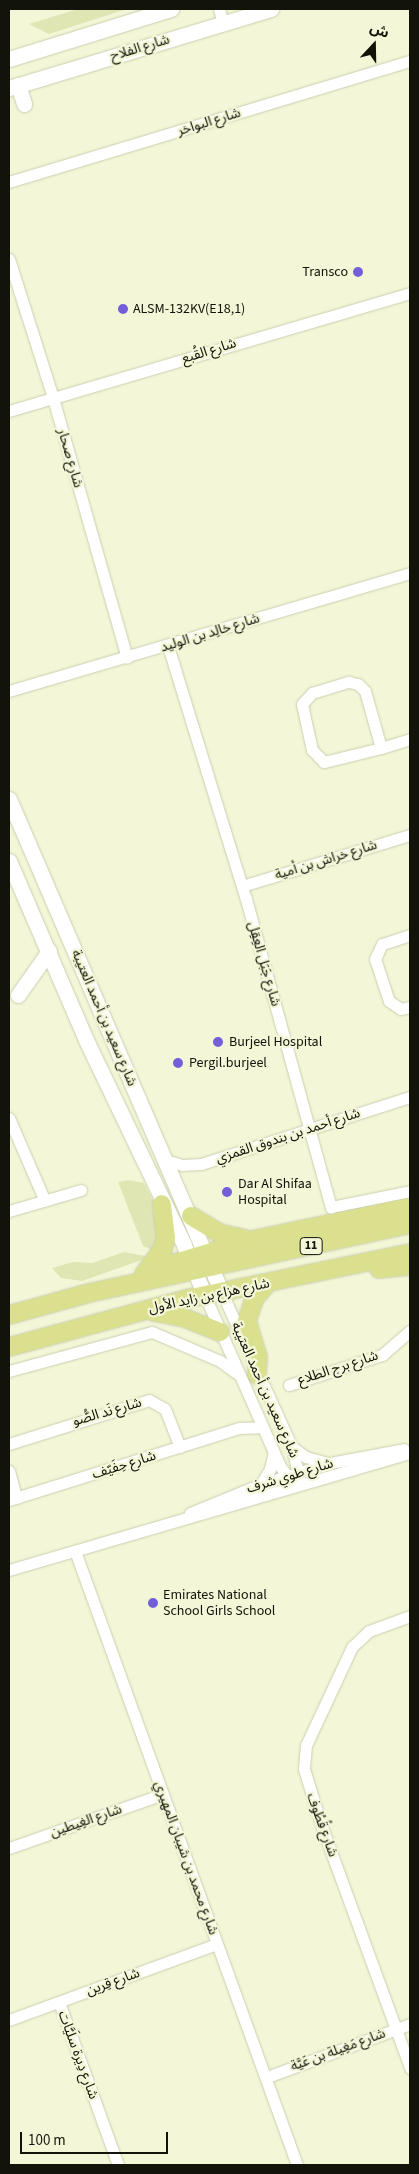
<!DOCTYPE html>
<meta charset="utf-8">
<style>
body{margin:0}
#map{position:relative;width:419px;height:2174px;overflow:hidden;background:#f3f7d7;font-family:"Source Sans 3","Noto Sans Arabic",sans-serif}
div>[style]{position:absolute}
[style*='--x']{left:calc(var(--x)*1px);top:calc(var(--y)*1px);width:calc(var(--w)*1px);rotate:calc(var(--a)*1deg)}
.green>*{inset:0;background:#e0e6b3}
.roads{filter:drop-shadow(0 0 1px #caceb0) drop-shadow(0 0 1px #caceb0)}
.minor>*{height:11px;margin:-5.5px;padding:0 5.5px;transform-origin:5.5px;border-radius:5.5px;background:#fff}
.secondary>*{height:15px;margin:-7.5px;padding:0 7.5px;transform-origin:7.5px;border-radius:7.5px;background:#fff}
.primary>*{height:18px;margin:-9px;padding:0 9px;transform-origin:9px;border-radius:9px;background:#dbe08f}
.dots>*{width:14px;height:14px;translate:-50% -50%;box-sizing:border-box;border:2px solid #f3f7d7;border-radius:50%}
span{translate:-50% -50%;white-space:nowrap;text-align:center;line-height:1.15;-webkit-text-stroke:4.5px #f3f7d7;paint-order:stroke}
.shield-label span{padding:1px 4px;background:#f3f7d7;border:1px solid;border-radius:4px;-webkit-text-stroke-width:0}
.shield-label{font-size:12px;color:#121309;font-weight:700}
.street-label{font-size:14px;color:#121309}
.poi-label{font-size:14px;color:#121309}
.right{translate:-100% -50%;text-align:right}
.left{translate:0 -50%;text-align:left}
.frame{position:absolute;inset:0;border:10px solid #121309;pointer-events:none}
.north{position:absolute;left:349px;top:20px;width:50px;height:50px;-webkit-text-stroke:4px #f3f7d7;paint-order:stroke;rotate:21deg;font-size:14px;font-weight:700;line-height:20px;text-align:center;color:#121309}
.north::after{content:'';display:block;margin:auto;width:18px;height:22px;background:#121309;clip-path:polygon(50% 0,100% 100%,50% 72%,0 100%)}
.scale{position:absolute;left:20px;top:2132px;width:148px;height:22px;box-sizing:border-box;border:2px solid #121309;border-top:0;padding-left:6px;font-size:15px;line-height:18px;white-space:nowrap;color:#121309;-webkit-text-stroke:4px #f3f7d7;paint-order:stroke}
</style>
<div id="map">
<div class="green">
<div style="clip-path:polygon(78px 9px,127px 9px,49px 34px,29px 24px)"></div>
<div style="clip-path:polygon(128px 1180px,144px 1183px,162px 1218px,157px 1252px,143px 1246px,118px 1182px)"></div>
<div style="clip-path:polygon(124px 1252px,150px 1257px,82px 1281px,61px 1278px,52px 1268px,73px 1262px,92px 1263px)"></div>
</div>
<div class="roads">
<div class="minor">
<div style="--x:219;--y:9;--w:15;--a:74"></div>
<div style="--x:9;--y:182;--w:419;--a:-16.8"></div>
<div style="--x:9;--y:259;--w:146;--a:72.4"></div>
<div style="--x:53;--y:398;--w:270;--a:74.1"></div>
<div style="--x:9;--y:411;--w:418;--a:-16.4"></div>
<div style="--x:168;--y:646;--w:265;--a:72.9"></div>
<div style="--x:246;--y:899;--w:320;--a:74.6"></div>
<div style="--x:331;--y:1207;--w:81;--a:-11.4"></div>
<div style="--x:349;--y:682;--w:9;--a:13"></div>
<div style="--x:358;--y:684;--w:10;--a:45"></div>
<div style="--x:365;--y:691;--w:59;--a:74.3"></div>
<div style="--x:381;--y:748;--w:59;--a:166.2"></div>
<div style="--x:324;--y:762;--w:17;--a:-135"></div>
<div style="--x:312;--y:750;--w:47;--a:-102.3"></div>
<div style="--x:302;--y:704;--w:15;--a:-48"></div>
<div style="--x:312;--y:693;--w:39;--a:-17"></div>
<div style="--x:9;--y:691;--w:418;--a:-16.4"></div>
<div style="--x:381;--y:748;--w:30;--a:-17"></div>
<div style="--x:242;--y:886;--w:176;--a:-16.9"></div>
<div style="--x:410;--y:935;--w:29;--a:162"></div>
<div style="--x:382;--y:944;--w:17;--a:115"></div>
<div style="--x:375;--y:959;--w:44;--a:71.6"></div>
<div style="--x:389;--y:1001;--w:14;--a:34"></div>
<div style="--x:401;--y:1009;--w:9;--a:-13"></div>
<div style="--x:9;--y:1118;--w:90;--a:66.6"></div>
<div style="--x:165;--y:1160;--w:18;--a:16"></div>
<div style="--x:182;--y:1165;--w:19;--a:-3"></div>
<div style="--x:201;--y:1164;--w:219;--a:-17.8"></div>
<div style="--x:9;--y:1211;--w:75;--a:-16.3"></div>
<div style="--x:222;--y:1293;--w:169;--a:65.6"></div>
<div style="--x:292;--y:1447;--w:32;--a:77"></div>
<div style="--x:205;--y:1296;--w:186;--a:66.2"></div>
<div style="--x:280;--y:1466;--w:17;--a:54"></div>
<div style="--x:9;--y:1371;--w:148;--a:-15.3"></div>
<div style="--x:152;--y:1332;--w:74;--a:23.1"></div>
<div style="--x:220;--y:1361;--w:22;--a:36"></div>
<div style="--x:289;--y:1385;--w:98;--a:-17.9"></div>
<div style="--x:382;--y:1355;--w:37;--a:-41"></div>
<div style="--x:9;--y:1444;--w:147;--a:-17.4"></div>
<div style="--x:149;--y:1400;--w:18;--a:29"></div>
<div style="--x:165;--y:1409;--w:41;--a:68.5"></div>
<div style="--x:292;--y:1447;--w:17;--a:36"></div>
<div style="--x:306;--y:1457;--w:23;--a:15"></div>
<div style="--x:9;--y:1471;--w:28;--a:75"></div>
<div style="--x:261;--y:1484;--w:17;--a:-59"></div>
<div style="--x:270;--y:1469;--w:17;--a:-77"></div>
<div style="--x:9;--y:1500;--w:241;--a:-17.4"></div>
<div style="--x:239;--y:1428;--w:23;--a:-2"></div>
<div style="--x:190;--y:1513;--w:77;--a:-22.2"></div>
<div style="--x:261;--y:1484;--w:72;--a:-16.9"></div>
<div style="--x:330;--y:1463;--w:75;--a:-10.7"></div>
<div style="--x:75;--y:1551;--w:653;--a:70.12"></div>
<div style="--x:9;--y:1570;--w:418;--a:-16.3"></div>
<div style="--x:410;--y:1616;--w:44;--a:159.9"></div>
<div style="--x:369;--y:1631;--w:23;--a:137"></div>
<div style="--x:352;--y:1647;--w:108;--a:115.1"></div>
<div style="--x:306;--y:1745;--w:24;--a:95"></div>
<div style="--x:304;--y:1769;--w:61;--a:72.8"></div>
<div style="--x:322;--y:1827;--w:257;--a:69.9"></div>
<div style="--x:9;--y:1848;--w:163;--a:-19.3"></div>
<div style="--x:59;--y:2002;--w:173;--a:70.1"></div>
<div style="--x:9;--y:2020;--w:221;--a:-20.1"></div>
<div style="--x:267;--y:2077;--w:153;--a:-20.3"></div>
</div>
<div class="secondary">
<div style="--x:9;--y:59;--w:170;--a:-17.2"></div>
<div style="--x:18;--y:85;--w:20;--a:72"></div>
<div style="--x:9;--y:88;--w:274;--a:-16.8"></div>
<div style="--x:9;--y:799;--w:538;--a:66.68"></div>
<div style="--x:9;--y:861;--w:195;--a:66.7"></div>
<div style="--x:86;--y:1040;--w:227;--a:64.4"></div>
<div style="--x:184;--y:1245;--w:55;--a:67.6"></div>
<div style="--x:18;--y:995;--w:54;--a:-54.8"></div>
</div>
<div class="primary">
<div style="--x:191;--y:1216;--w:33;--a:31"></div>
<div style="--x:219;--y:1233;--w:28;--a:13"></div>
<div style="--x:168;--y:1265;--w:88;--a:-16.6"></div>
<div style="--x:252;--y:1240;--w:161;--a:-11.8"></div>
<div style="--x:379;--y:1269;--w:31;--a:-6"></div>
<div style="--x:144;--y:1274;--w:31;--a:-53"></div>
<div style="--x:163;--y:1249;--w:11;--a:-75"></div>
<div style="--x:166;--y:1238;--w:34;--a:-97"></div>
<div style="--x:150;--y:1311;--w:33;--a:11"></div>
<div style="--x:182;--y:1317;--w:41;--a:21.5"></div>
<div style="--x:9;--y:1315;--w:83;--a:-15.4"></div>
<div style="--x:89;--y:1293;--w:328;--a:-12.1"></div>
<div style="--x:9;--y:1347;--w:188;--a:-15.1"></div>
<div style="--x:191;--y:1298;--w:224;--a:-11.6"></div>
<div style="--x:257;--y:1375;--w:18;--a:-87"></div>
<div style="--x:258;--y:1357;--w:38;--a:-107"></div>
<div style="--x:247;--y:1321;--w:23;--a:-72"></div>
<div style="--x:254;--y:1299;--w:20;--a:-49"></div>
</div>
</div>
<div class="dots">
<div style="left:358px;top:272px;background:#735fd9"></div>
<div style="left:123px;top:309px;background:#735fd9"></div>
<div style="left:218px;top:1042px;background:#735fd9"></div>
<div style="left:178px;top:1063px;background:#735fd9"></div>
<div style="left:227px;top:1192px;background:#735fd9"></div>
<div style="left:153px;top:1603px;background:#735fd9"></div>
</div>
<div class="shield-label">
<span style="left:311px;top:1246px">11</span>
</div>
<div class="street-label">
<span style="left:140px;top:48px;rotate:-17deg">شارع الفلاح</span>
<span style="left:209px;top:122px;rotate:-17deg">شارع البواخر</span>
<span style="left:209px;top:351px;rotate:-17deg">شارع القُبع</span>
<span style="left:70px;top:458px;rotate:74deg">شارع صحار</span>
<span style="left:210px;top:633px;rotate:-17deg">شارع خالِد بن الوليد</span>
<span style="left:326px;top:860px;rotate:-17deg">شارع خراش بن أمية</span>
<span style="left:264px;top:964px;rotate:74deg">شارع جَبَل العِقِل</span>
<span style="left:104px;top:1018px;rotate:67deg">شارع سعيد بن أحمد العتيبة</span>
<span style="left:288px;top:1136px;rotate:-18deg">شارع أحمد بن بندوق القمزي</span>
<span style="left:209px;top:1296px;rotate:-12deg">شارع هزاع بن زايد الأول</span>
<span style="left:338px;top:1368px;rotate:-18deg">شارع برج الطلاع</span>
<span style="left:265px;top:1390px;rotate:66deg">شارع سعيد بن أحمد العتيبة</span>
<span style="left:107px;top:1412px;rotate:-16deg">شارع نَد الصُّو</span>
<span style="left:124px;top:1465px;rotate:-17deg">شارع حِفَيّف</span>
<span style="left:290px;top:1476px;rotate:-17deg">شارع طوي شرف</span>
<span style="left:86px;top:1821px;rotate:-19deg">شارع الغِيطين</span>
<span style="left:322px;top:1825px;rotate:70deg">شارع قُطُوف</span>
<span style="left:186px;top:1858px;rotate:70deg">شارع محمد بن شيبان المهيري</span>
<span style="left:113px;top:1982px;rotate:-20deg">شارع قِرين</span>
<span style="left:338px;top:2050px;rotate:-20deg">شارع مَغِيلة بن عَيَّة</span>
<span style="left:78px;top:2055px;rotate:70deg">شارع دِيرة سلَيَّات</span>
</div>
<div class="poi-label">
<span class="right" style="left:348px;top:272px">Transco</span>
<span class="left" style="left:133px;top:309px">ALSM-132KV(E18,1)</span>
<span class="left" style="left:229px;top:1042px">Burjeel Hospital</span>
<span class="left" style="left:189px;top:1063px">Pergil.burjeel</span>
<span class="left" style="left:238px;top:1192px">Dar Al Shifaa<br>Hospital</span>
<span class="left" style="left:163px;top:1603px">Emirates National<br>School Girls School</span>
</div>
<div class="frame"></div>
<div class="north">ش</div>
<div class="scale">100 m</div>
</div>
